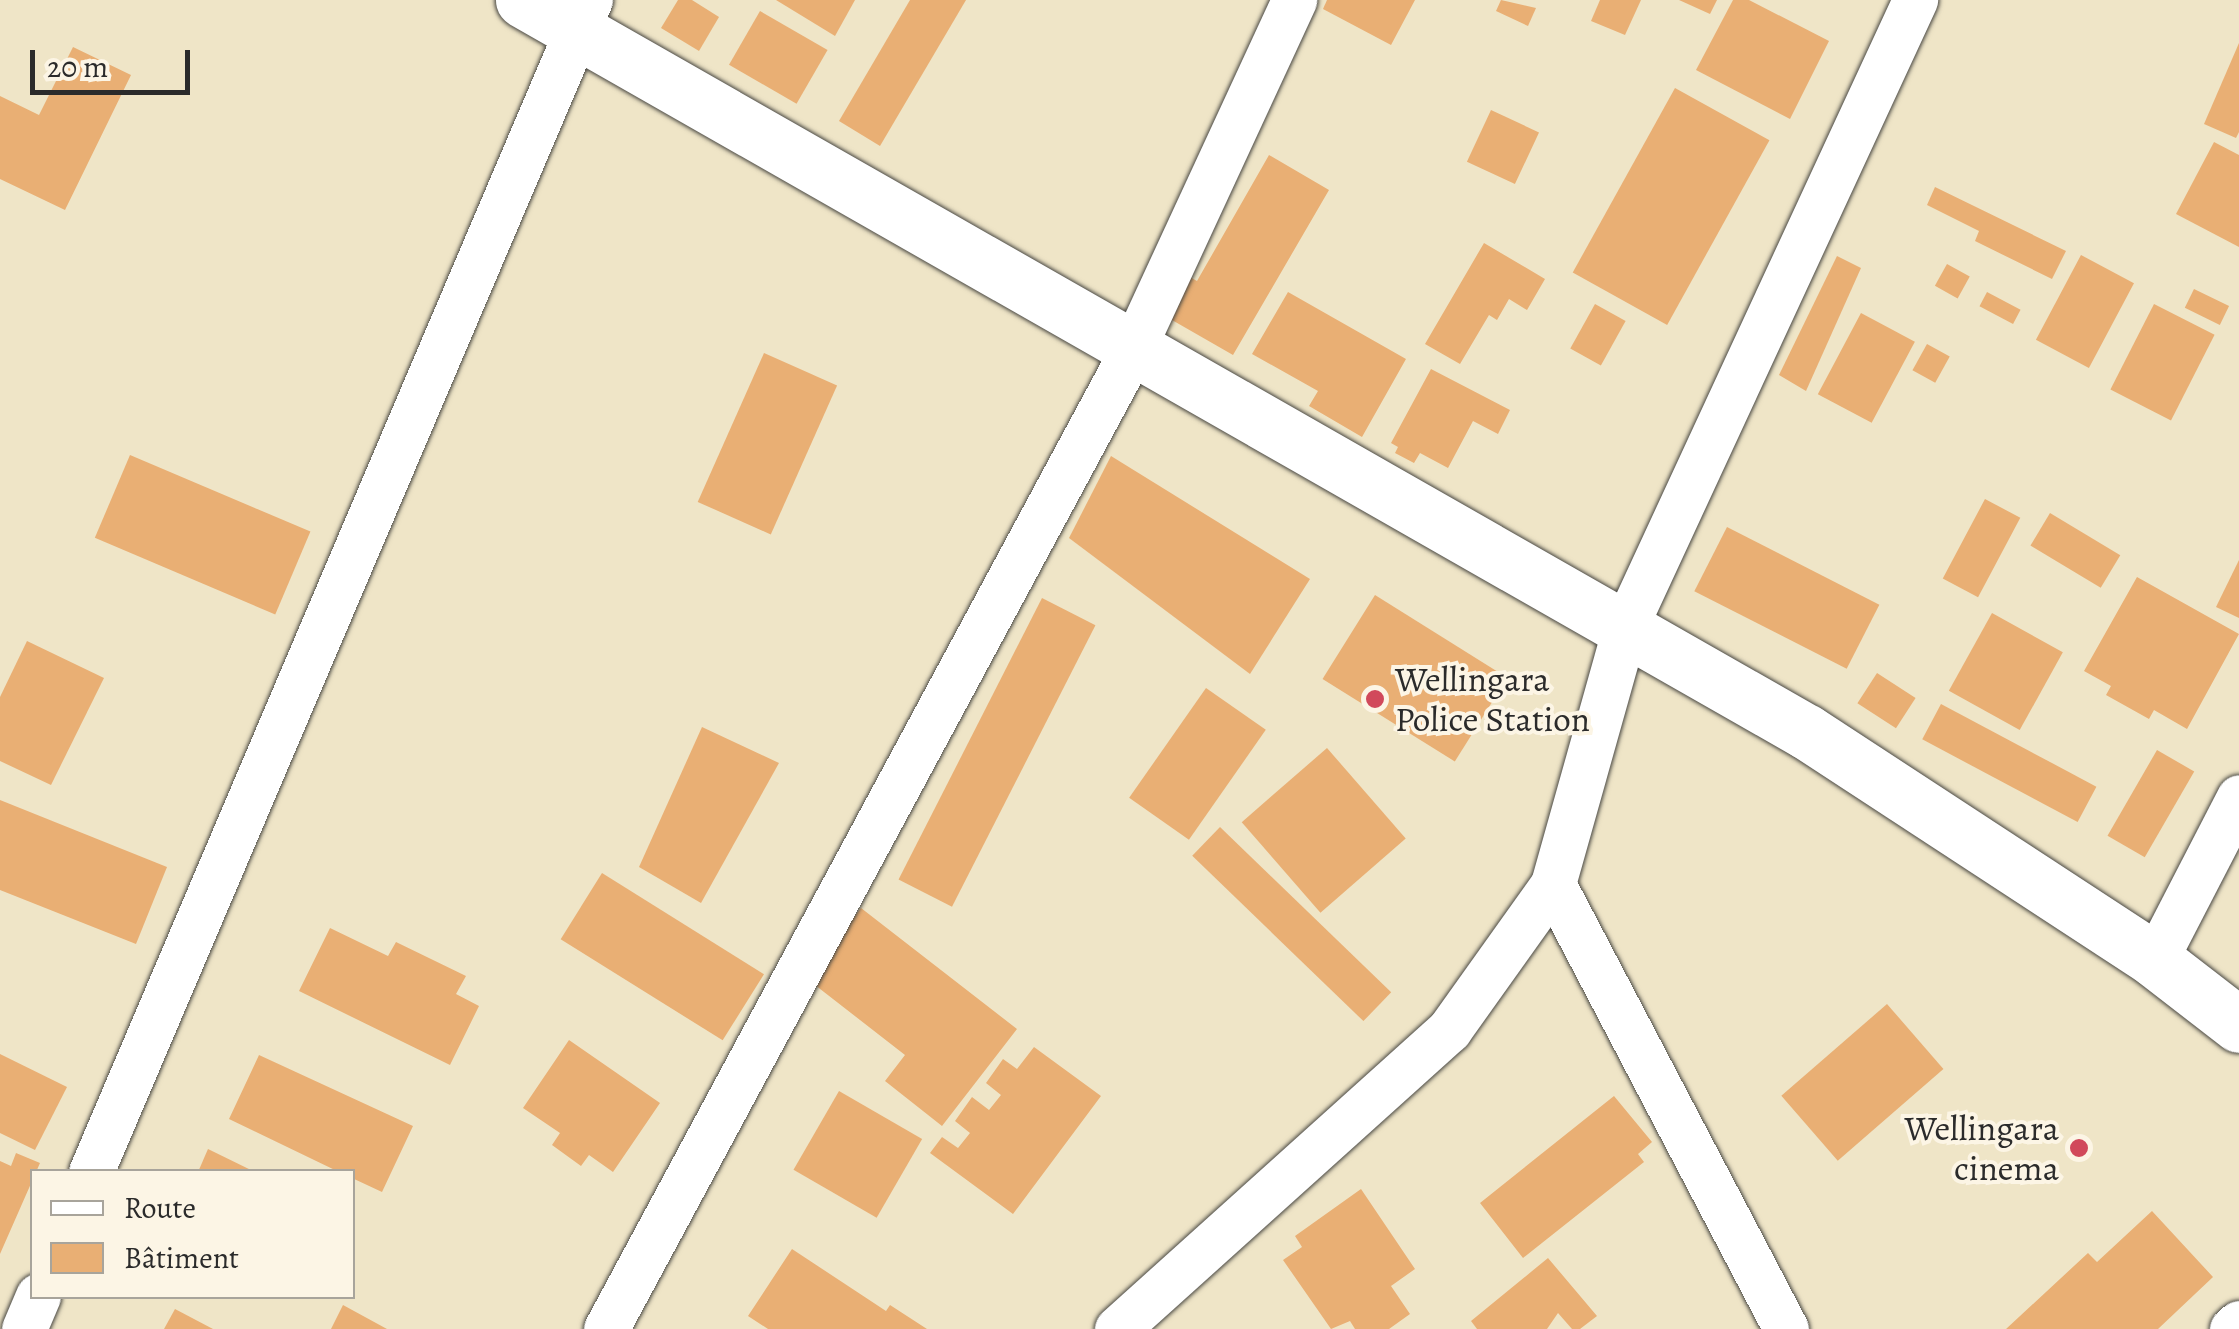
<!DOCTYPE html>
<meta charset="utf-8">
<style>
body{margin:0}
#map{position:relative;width:2239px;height:1329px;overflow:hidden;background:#efe5c7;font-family:Alegreya,serif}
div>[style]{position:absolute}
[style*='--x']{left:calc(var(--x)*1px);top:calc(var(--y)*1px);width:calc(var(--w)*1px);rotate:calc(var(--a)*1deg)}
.building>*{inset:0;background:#e9af74;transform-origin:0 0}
.roads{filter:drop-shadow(0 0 2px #484742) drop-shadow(0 0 2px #484742)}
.minor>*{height:45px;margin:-22.5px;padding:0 22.5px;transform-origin:22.5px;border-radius:22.5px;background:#fff}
.tertiary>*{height:55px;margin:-27.5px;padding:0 27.5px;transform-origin:27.5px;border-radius:27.5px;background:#fff}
.dots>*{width:28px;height:28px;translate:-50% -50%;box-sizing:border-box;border:5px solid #fcf5e5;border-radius:50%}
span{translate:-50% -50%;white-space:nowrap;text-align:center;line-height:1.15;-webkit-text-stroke:8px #fcf5e5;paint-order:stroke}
.poi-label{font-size:35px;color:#2b2b2b}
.left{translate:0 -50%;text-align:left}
.right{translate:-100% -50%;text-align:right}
.legend{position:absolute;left:30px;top:1169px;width:325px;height:130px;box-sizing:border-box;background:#fcf5e5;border:2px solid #a8a49b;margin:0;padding:12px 18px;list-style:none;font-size:30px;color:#2b2b2b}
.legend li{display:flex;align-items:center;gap:20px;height:50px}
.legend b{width:50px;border:2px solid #a8a49b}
.scale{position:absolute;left:30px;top:50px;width:160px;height:45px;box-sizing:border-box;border:5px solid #2b2b2b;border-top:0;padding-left:12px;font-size:30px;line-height:35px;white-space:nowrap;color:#2b2b2b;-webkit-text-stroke:8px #fcf5e5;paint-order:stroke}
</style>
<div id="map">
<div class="building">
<div style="clip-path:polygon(678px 0,692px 0,719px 17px,699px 51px,661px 28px)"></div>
<div style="clip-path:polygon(776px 0,855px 0,835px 36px)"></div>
<div style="clip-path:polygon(910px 0,966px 0,880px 146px,839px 121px)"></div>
<div style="clip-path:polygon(1327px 0,1415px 0,1391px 45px,1323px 9px)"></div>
<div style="clip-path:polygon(1501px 0,1536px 8px,1528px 26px,1496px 11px)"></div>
<div style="clip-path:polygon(1600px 0,1641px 0,1625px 35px,1591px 21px)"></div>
<div style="clip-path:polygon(1679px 0,1717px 0,1710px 14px)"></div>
<div style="clip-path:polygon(1733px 0,1749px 0,1829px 41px,1790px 119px,1696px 70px)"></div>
<div style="left:760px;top:11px;width:78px;height:62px;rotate:30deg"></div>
<div style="clip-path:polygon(2239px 43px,2239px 132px,2236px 138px,2204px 124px)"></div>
<div style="clip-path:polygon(73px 47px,131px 75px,65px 210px,0 179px,0 96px,39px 115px)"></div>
<div style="left:1675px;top:88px;width:108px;height:211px;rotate:29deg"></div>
<div style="left:1491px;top:110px;width:53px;height:57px;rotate:25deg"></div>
<div style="clip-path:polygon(2214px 142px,2239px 155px,2239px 247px,2176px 214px)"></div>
<div style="clip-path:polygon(1269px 155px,1329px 190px,1233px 355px,1165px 316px,1188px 276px,1197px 281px)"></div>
<div style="clip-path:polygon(1935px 187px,2066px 251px,2052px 279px,1975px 241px,1979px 231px,1927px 205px)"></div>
<div style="clip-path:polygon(1484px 243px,1545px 279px,1527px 310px,1509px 299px,1497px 320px,1489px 315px,1460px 364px,1425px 344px)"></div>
<div style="left:2081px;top:255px;width:60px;height:96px;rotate:28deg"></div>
<div style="clip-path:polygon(1837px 256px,1861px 268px,1806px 391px,1779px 375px)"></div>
<div style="left:1947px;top:264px;width:26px;height:25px;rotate:29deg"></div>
<div style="left:2194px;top:289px;width:39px;height:21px;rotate:26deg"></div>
<div style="clip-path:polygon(1288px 292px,1406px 359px,1362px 437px,1309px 406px,1318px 391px,1252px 354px)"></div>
<div style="left:1987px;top:292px;width:38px;height:16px;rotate:28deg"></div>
<div style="left:1595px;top:304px;width:35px;height:51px;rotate:29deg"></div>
<div style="left:2154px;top:304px;width:68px;height:96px;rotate:27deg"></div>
<div style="left:1861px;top:313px;width:61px;height:92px;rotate:28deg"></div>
<div style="left:1927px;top:344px;width:26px;height:30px;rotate:29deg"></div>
<div style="left:764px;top:353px;width:80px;height:163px;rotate:24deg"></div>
<div style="clip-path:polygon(1431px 369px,1510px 410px,1498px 434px,1473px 421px,1448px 468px,1420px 453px,1414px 463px,1395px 453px,1398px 447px,1391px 443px)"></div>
<div style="left:130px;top:455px;width:196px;height:90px;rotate:23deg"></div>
<div style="clip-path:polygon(1111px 456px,1310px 579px,1250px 674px,1069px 538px)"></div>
<div style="left:1985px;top:499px;width:40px;height:90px;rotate:28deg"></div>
<div style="left:2050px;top:513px;width:82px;height:38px;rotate:31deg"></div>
<div style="left:1727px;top:527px;width:171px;height:72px;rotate:27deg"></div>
<div style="clip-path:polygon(2239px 560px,2239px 618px,2216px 607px)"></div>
<div style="clip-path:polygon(2137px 577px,2239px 634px,2187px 729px,2154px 710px,2149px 719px,2106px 695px,2111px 686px,2084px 671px)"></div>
<div style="left:1375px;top:595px;width:156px;height:99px;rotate:32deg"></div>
<div style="left:1042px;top:598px;width:60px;height:316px;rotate:27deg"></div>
<div style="left:1992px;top:613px;width:81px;height:89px;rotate:29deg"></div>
<div style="clip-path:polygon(27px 641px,104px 678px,51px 785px,0 761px,0 697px)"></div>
<div style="left:1877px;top:673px;width:46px;height:36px;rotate:33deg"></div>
<div style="left:1206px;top:688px;width:73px;height:134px;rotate:35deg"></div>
<div style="left:1941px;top:704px;width:176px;height:40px;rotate:28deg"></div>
<div style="clip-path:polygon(702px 727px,779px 763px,701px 903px,639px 867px)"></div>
<div style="left:1327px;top:748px;width:120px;height:113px;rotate:49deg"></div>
<div style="left:2157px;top:750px;width:43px;height:99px;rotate:30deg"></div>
<div style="clip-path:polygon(0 800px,167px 867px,136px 944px,0 890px)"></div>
<div style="left:1220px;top:827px;width:238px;height:40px;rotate:44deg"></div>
<div style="left:602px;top:873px;width:191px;height:78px;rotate:32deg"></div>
<div style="clip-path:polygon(861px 908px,1017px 1029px,942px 1126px,885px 1081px,905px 1055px,806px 978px)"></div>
<div style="clip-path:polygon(330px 928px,388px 956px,396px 942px,466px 976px,456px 994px,479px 1006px,450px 1065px,299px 991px)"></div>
<div style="left:1887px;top:1004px;width:86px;height:140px;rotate:49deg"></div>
<div style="clip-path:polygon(569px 1040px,660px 1103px,613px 1172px,589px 1155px,581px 1166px,552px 1145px,560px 1133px,523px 1108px)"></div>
<div style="clip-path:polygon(1034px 1047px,1101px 1096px,1013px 1214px,930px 1153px,942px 1137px,958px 1148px,970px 1133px,955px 1121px,972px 1097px,989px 1110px,1001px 1095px,986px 1083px,1003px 1059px,1017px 1069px)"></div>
<div style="clip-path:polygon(0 1054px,67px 1087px,35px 1150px,0 1133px)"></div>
<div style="clip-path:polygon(259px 1055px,413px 1126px,382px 1192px,352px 1178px,352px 1172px,339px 1172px,229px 1119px)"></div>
<div style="left:839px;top:1091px;width:96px;height:91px;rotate:30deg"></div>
<div style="clip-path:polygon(1614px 1096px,1652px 1142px,1638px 1154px,1644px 1162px,1523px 1258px,1480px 1203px)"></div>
<div style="clip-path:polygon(208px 1149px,255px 1172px,198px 1172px)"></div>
<div style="clip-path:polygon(16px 1153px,40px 1163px,0 1254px,0 1161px,11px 1166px)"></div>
<div style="clip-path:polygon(1361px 1189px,1415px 1269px,1391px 1286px,1410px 1314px,1389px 1329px,1355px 1329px,1350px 1321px,1331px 1329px,1283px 1260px,1302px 1247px,1295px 1236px)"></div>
<div style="clip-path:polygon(2152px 1211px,2213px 1277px,2158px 1329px,2006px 1329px,2088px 1253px,2097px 1262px)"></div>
<div style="clip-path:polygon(792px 1249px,886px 1311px,890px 1305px,927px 1329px,768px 1329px,748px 1316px)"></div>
<div style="clip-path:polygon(1548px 1258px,1597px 1316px,1580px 1329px,1572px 1329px,1558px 1313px,1547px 1329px,1477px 1329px,1471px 1321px)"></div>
<div style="clip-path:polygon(343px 1305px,387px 1329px,331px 1329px)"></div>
<div style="clip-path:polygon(175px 1309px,213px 1329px,164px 1329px)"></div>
</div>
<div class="roads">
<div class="minor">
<div style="--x:2155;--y:960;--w:183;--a:-62.7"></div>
<div style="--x:91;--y:1172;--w:1274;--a:-66.94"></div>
<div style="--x:24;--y:1329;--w:36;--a:-67"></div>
<div style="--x:606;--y:1329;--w:1110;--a:-61.73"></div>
<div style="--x:1132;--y:351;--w:387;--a:-65.2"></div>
<div style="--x:1117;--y:1329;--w:447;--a:-42"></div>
<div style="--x:1449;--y:1030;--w:179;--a:-54.5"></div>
<div style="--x:1786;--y:1329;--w:502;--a:-117.64"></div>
<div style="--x:1553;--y:884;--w:269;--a:-74.3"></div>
<div style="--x:1626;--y:625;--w:689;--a:-65.18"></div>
<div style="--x:2232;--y:1329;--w:9;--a:-41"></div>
</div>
<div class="tertiary">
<div style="--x:523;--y:0;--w:1478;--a:29.69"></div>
<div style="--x:1807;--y:732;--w:416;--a:33.2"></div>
<div style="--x:2155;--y:960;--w:106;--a:37.7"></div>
</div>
</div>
<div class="dots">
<div style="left:1375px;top:699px;background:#d1495b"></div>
<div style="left:2079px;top:1148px;background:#d1495b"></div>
</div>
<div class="poi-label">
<span class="left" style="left:1395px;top:699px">Wellingara<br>Police Station</span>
<span class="right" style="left:2059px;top:1148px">Wellingara<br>cinema</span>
</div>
<ul class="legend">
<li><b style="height:12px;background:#fff"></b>Route</li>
<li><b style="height:28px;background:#e9af74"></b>Bâtiment</li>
</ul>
<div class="scale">20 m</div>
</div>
